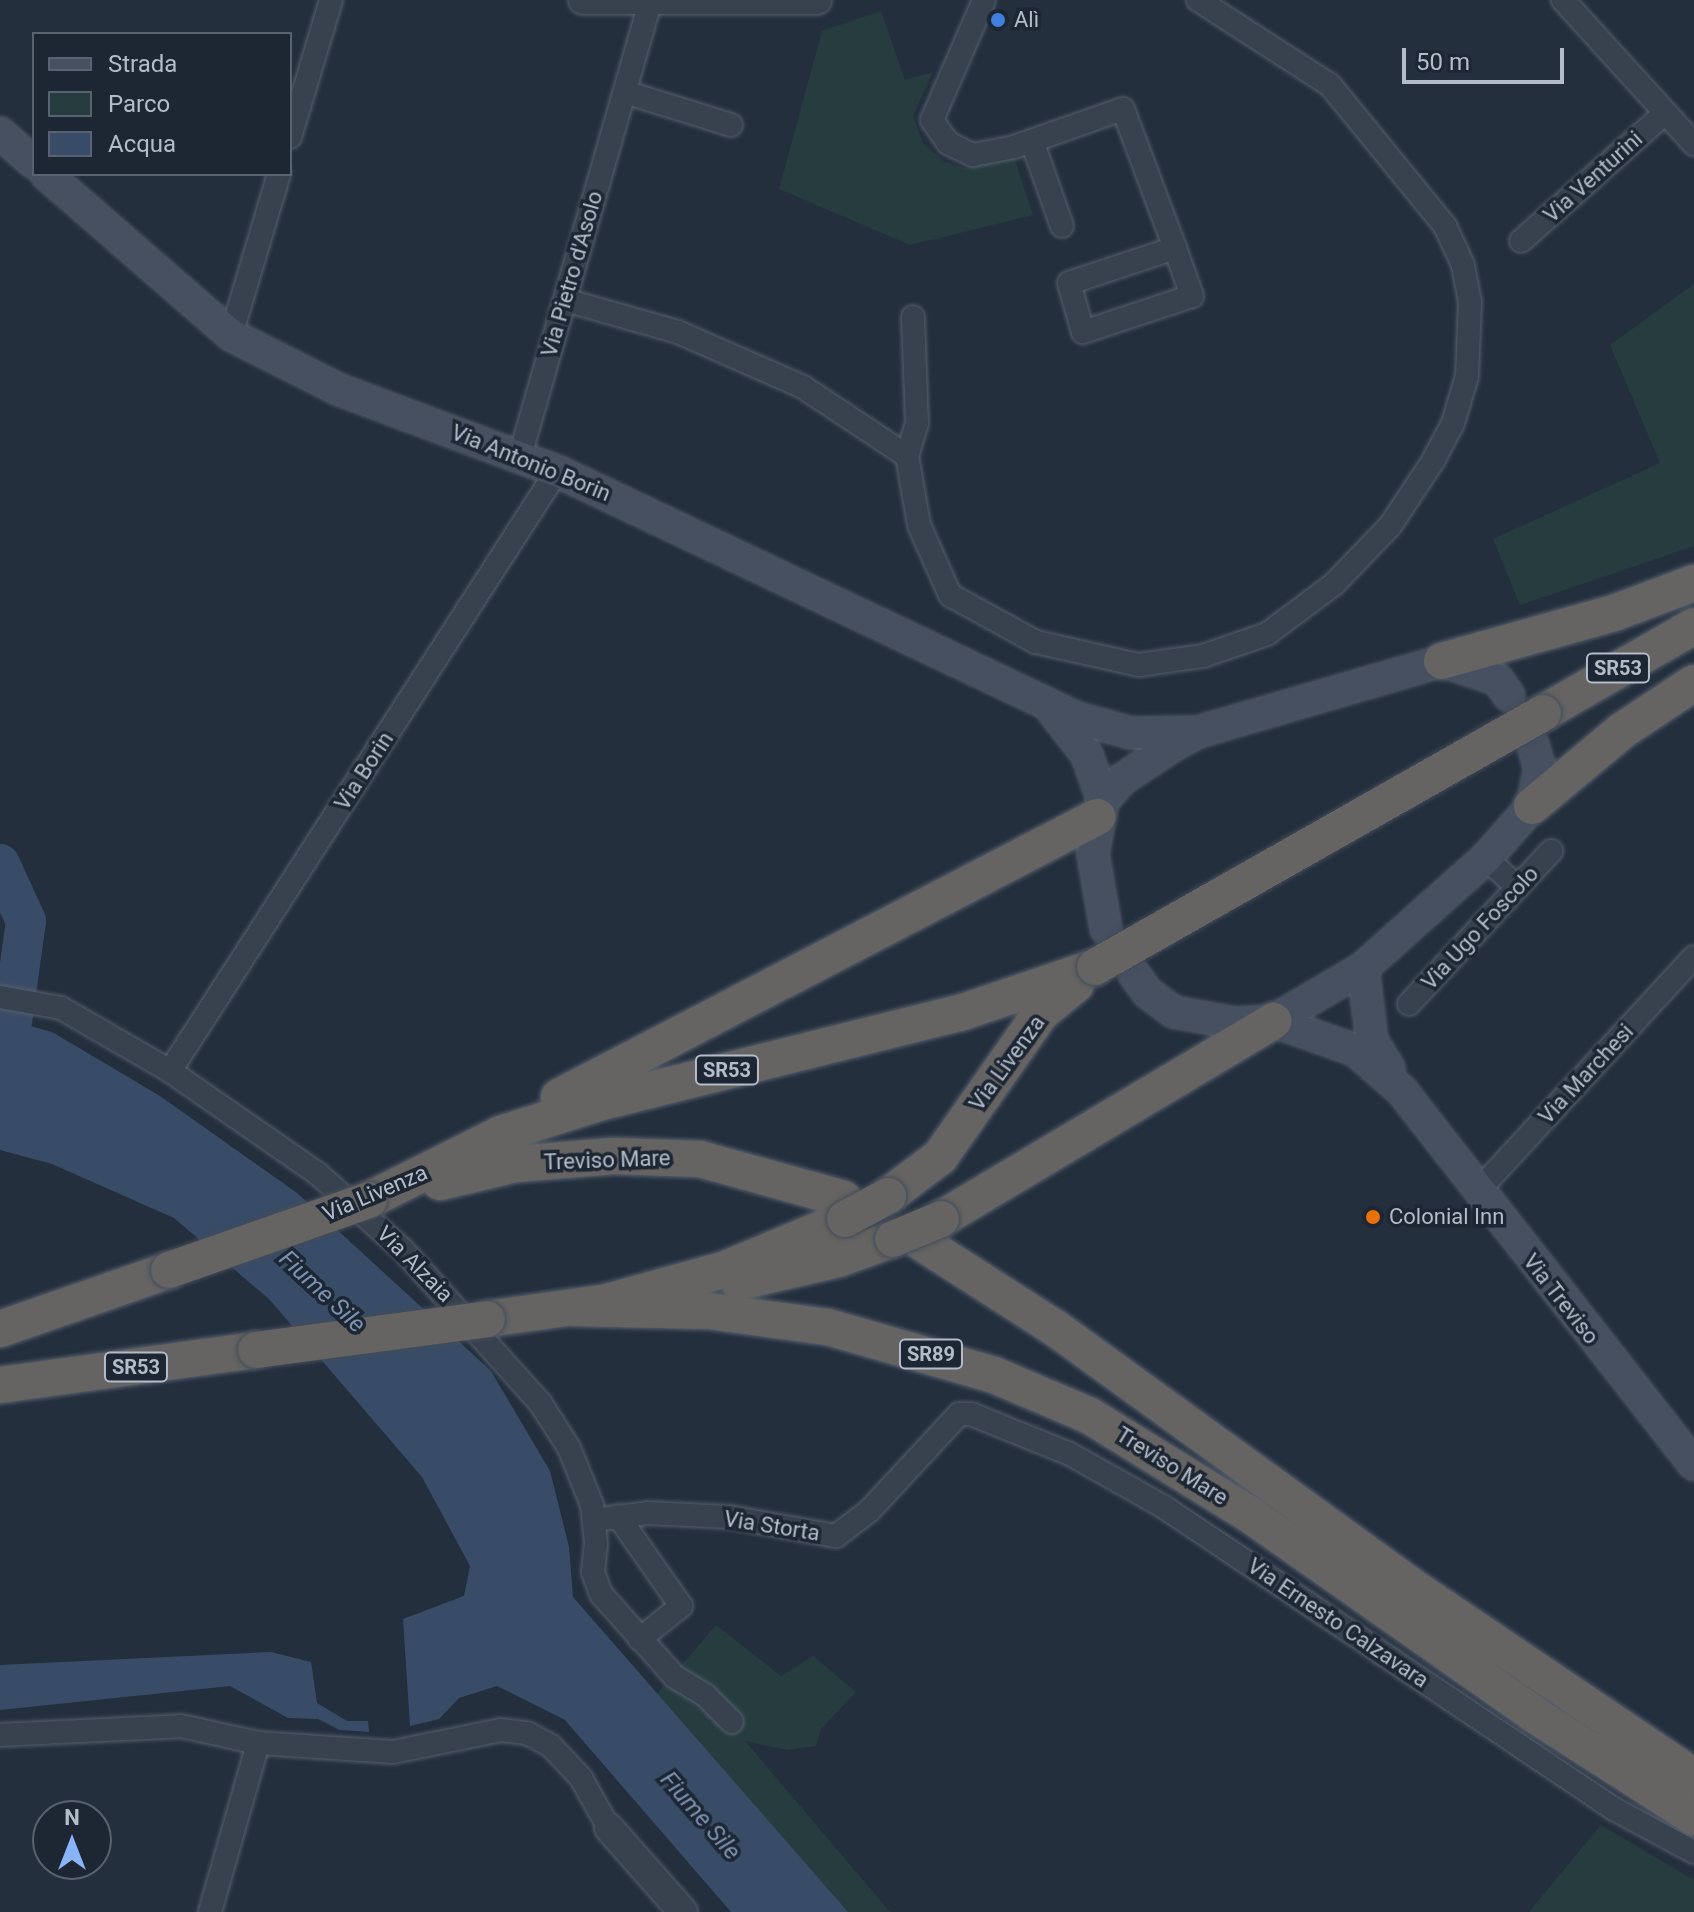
<!DOCTYPE html>
<meta charset="utf-8">
<style>
body{margin:0}
#map{position:relative;width:1694px;height:1912px;overflow:hidden;background:#242f3e;font-family:Roboto,sans-serif}
div>[style]{position:absolute}
[style*='--x']{left:calc(var(--x)*1px);top:calc(var(--y)*1px);width:calc(var(--w)*1px);rotate:calc(var(--a)*1deg)}
.green>*{inset:0;background:#263c3f}
.water>*{inset:0;background:#394c67}
.river>*{height:40px;margin:-20px;padding:0 20px;transform-origin:20px;border-radius:20px;background:#394c67}
.roads{filter:drop-shadow(0 0 2px #565f6c) drop-shadow(0 0 2px #565f6c)}
.minor>*{height:22px;margin:-11px;padding:0 11px;transform-origin:11px;border-radius:11px;background:#38414e}
.tertiary>*{height:28px;margin:-14px;padding:0 14px;transform-origin:14px;border-radius:14px;background:#38414e}
.secondary>*{height:30px;margin:-15px;padding:0 15px;transform-origin:15px;border-radius:15px;background:#465061}
.trunk>*{height:36px;margin:-18px;padding:0 18px;transform-origin:18px;border-radius:18px;background:#656462}
.bridges{filter:drop-shadow(0 0 2px #434c59) drop-shadow(0 0 2px #434c59)}
.trunk-bridge>*{height:36px;margin:-18px;padding:0 18px;transform-origin:18px;border-radius:18px;background:#656462}
.dots>*{width:22px;height:22px;translate:-50% -50%;box-sizing:border-box;border:4px solid #1d2633;border-radius:50%}
span{translate:-50% -50%;white-space:nowrap;text-align:center;line-height:1.15;-webkit-text-stroke:7px #1d2633;paint-order:stroke}
.shield-label span{padding:2px 6px;background:#1d2633;border:2px solid;border-radius:6px;-webkit-text-stroke-width:0}
.shield-label{font-size:20px;color:#b4bcc9;font-weight:700}
.poi-label{font-size:22px;color:#b4bcc9}
.left{translate:0 -50%;text-align:left}
.street-label{font-size:22px;color:#b4bcc9}
.water-label{font-size:24px;color:#7c92b1;font-style:italic}
.legend{position:absolute;left:32px;top:32px;width:260px;height:144px;box-sizing:border-box;background:#1d2633;border:2px solid #59626f;margin:0;padding:10px 14px;list-style:none;font-size:24px;color:#b4bcc9}
.legend li{display:flex;align-items:center;gap:16px;height:40px}
.legend b{width:40px;border:2px solid #59626f}
.north{position:absolute;left:32px;top:1800px;width:80px;height:80px;box-sizing:border-box;background:#1d2633;border:2px solid #59626f;border-radius:50%;rotate:0deg;font-size:22px;font-weight:700;line-height:32px;text-align:center;color:#b4bcc9}
.north::after{content:'';display:block;margin:auto;width:28px;height:36px;background:#8ab4f8;clip-path:polygon(50% 0,100% 100%,50% 72%,0 100%)}
.scale{position:absolute;left:1402px;top:48px;width:162px;height:36px;box-sizing:border-box;border:4px solid #b4bcc9;border-top:0;padding-left:10px;font-size:24px;line-height:28px;white-space:nowrap;color:#b4bcc9;-webkit-text-stroke:6px #1d2633;paint-order:stroke}
</style>
<div id="map">
<div class="green">
<div style="clip-path:polygon(881px 11px,905px 80px,933px 72px,913px 116px,923px 143px,945px 162px,965px 168px,1014px 157px,1033px 215px,910px 245px,779px 189px,822px 31px)"></div>
<div style="clip-path:polygon(1694px 284px,1694px 546px,1520px 605px,1493px 539px,1660px 463px,1610px 345px)"></div>
<div style="clip-path:polygon(716px 1625px,781px 1676px,813px 1656px,856px 1692px,821px 1729px,816px 1746px,787px 1750px,745px 1741px,890px 1912px,848px 1912px,655px 1696px)"></div>
<div style="clip-path:polygon(1601px 1825px,1694px 1880px,1694px 1912px,1529px 1912px)"></div>
</div>
<div class="water">
<div style="clip-path:polygon(0 1018px,52px 1032px,160px 1096px,297px 1193px,491px 1371px,550px 1471px,569px 1547px,573px 1597px,848px 1912px,731px 1912px,565px 1720px,497px 1686px,459px 1698px,439px 1719px,410px 1726px,403px 1619px,464px 1596px,470px 1566px,422px 1477px,269px 1299px,174px 1218px,52px 1164px,0 1150px)"></div>
<div style="clip-path:polygon(271px 1652px,311px 1662px,317px 1703px,347px 1721px,368px 1721px,369px 1732px,340px 1730px,318px 1719px,288px 1718px,230px 1686px,0 1710px,0 1665px)"></div>
</div>
<div class="river">
<div style="--x:0;--y:864;--w:63;--a:65.5"></div>
<div style="--x:26;--y:921;--w:152;--a:97.9"></div>
</div>
<div class="roads">
<div class="minor">
<div style="--x:984;--y:0;--w:131;--a:113.4"></div>
<div style="--x:932;--y:120;--w:28;--a:55"></div>
<div style="--x:948;--y:143;--w:28;--a:26"></div>
<div style="--x:973;--y:155;--w:42;--a:-11"></div>
<div style="--x:1014;--y:147;--w:115;--a:-19.2"></div>
<div style="--x:1123;--y:109;--w:148;--a:69.5"></div>
<div style="--x:1175;--y:248;--w:51;--a:70.5"></div>
<div style="--x:1192;--y:296;--w:115;--a:161.7"></div>
<div style="--x:1083;--y:332;--w:51;--a:-105.9"></div>
<div style="--x:1069;--y:283;--w:112;--a:-18.3"></div>
<div style="--x:1563;--y:0;--w:195;--a:47.7"></div>
<div style="--x:625;--y:92;--w:111;--a:17.3"></div>
<div style="--x:290;--y:137;--w:143;--a:-73.3"></div>
<div style="--x:1032;--y:141;--w:90;--a:70.6"></div>
<div style="--x:1521;--y:241;--w:193;--a:-41.6"></div>
<div style="--x:565;--y:300;--w:117;--a:15.8"></div>
<div style="--x:678;--y:332;--w:137;--a:23.7"></div>
<div style="--x:803;--y:387;--w:125;--a:33.6"></div>
<div style="--x:907;--y:456;--w:70;--a:80.1"></div>
<div style="--x:919;--y:525;--w:77;--a:66.1"></div>
<div style="--x:950;--y:595;--w:98;--a:28.7"></div>
<div style="--x:1036;--y:642;--w:106;--a:12.6"></div>
<div style="--x:1139;--y:665;--w:65;--a:-8"></div>
<div style="--x:1203;--y:656;--w:68;--a:-19"></div>
<div style="--x:1267;--y:634;--w:84;--a:-36.7"></div>
<div style="--x:1334;--y:584;--w:81;--a:-46"></div>
<div style="--x:1390;--y:526;--w:78;--a:-56.5"></div>
<div style="--x:1433;--y:461;--w:43;--a:-62.2"></div>
<div style="--x:1453;--y:423;--w:49;--a:-73.4"></div>
<div style="--x:1467;--y:376;--w:74;--a:-87.7"></div>
<div style="--x:1470;--y:302;--w:38;--a:-101"></div>
<div style="--x:1463;--y:265;--w:43;--a:-114.8"></div>
<div style="--x:1445;--y:226;--w:182;--a:-129.2"></div>
<div style="--x:1330;--y:85;--w:157;--a:-147.2"></div>
<div style="--x:231;--y:335;--w:168;--a:-73.4"></div>
<div style="--x:520;--y:456;--w:471;--a:-74"></div>
<div style="--x:907;--y:456;--w:34;--a:-73"></div>
<div style="--x:917;--y:423;--w:106;--a:-92.2"></div>
<div style="--x:1486;--y:858;--w:41;--a:43"></div>
<div style="--x:0;--y:997;--w:62;--a:10.2"></div>
<div style="--x:61;--y:1008;--w:126;--a:30"></div>
<div style="--x:170;--y:1071;--w:179;--a:34.8"></div>
<div style="--x:317;--y:1173;--w:115;--a:41.8"></div>
<div style="--x:403;--y:1250;--w:207;--a:48.1"></div>
<div style="--x:541;--y:1404;--w:52;--a:57.5"></div>
<div style="--x:569;--y:1448;--w:61;--a:68"></div>
<div style="--x:592;--y:1505;--w:38;--a:84"></div>
<div style="--x:596;--y:1543;--w:29;--a:96"></div>
<div style="--x:593;--y:1572;--w:23;--a:70"></div>
<div style="--x:601;--y:1594;--w:111;--a:48.3"></div>
<div style="--x:675;--y:1677;--w:35;--a:31"></div>
<div style="--x:705;--y:1695;--w:38;--a:45"></div>
<div style="--x:1409;--y:1004;--w:209;--a:-47.1"></div>
<div style="--x:170;--y:1071;--w:714;--a:-57.18"></div>
<div style="--x:1478;--y:1191;--w:318;--a:-47.3"></div>
<div style="--x:618;--y:1516;--w:110;--a:55"></div>
<div style="--x:681;--y:1606;--w:53;--a:141.2"></div>
<div style="--x:594;--y:1520;--w:54;--a:-7.4"></div>
<div style="--x:648;--y:1513;--w:82;--a:2.8"></div>
<div style="--x:730;--y:1517;--w:108;--a:10.2"></div>
<div style="--x:836;--y:1536;--w:41;--a:-37.1"></div>
<div style="--x:869;--y:1511;--w:132;--a:-47.1"></div>
<div style="--x:959;--y:1414;--w:12;--a:0"></div>
<div style="--x:971;--y:1414;--w:107;--a:22"></div>
<div style="--x:1070;--y:1454;--w:108;--a:29.4"></div>
<div style="--x:1164;--y:1507;--w:542;--a:33.87"></div>
<div style="--x:1614;--y:1809;--w:91;--a:28.3"></div>
<div style="--x:0;--y:1735;--w:181;--a:-2.8"></div>
<div style="--x:181;--y:1726;--w:79;--a:12.4"></div>
<div style="--x:258;--y:1743;--w:135;--a:3.8"></div>
<div style="--x:393;--y:1752;--w:110;--a:-11.5"></div>
<div style="--x:501;--y:1730;--w:26;--a:7"></div>
<div style="--x:527;--y:1733;--w:27;--a:28"></div>
<div style="--x:551;--y:1746;--w:44;--a:46.8"></div>
<div style="--x:581;--y:1778;--w:57;--a:60.8"></div>
<div style="--x:210;--y:1912;--w:176;--a:-74.1"></div>
</div>
<div class="tertiary">
<div style="--x:583;--y:0;--w:234;--a:0"></div>
<div style="--x:609;--y:1828;--w:112;--a:48.6"></div>
</div>
<div class="secondary">
<div style="--x:0;--y:133;--w:45;--a:41.4"></div>
<div style="--x:46;--y:174;--w:245;--a:41"></div>
<div style="--x:231;--y:335;--w:122;--a:26.8"></div>
<div style="--x:340;--y:390;--w:232;--a:20.5"></div>
<div style="--x:557;--y:471;--w:576;--a:25.41"></div>
<div style="--x:1077;--y:718;--w:56;--a:15.5"></div>
<div style="--x:1131;--y:733;--w:67;--a:-0.9"></div>
<div style="--x:1052;--y:710;--w:57;--a:52.1"></div>
<div style="--x:1087;--y:755;--w:49;--a:70.8"></div>
<div style="--x:1106;--y:929;--w:76;--a:-99.8"></div>
<div style="--x:1093;--y:854;--w:54;--a:-79.3"></div>
<div style="--x:1103;--y:801;--w:28;--a:-49"></div>
<div style="--x:1121;--y:780;--w:64;--a:-33.4"></div>
<div style="--x:1174;--y:745;--w:27;--a:-28"></div>
<div style="--x:1198;--y:732;--w:254;--a:-16.2"></div>
<div style="--x:1442;--y:661;--w:59;--a:18.7"></div>
<div style="--x:1498;--y:680;--w:19;--a:55"></div>
<div style="--x:1363;--y:968;--w:74;--a:83"></div>
<div style="--x:1372;--y:1041;--w:32;--a:58"></div>
<div style="--x:1134;--y:974;--w:22;--a:54"></div>
<div style="--x:1147;--y:992;--w:34;--a:37"></div>
<div style="--x:1174;--y:1012;--w:62;--a:10.2"></div>
<div style="--x:1235;--y:1023;--w:38;--a:-3"></div>
<div style="--x:1273;--y:1021;--w:104;--a:-30.5"></div>
<div style="--x:1363;--y:968;--w:165;--a:-41.8"></div>
<div style="--x:1486;--y:858;--w:69;--a:-48.5"></div>
<div style="--x:1532;--y:806;--w:38;--a:-78"></div>
<div style="--x:1540;--y:769;--w:26;--a:-106"></div>
<div style="--x:1273;--y:1021;--w:87;--a:19.5"></div>
<div style="--x:1355;--y:1050;--w:62;--a:41.1"></div>
<div style="--x:1402;--y:1091;--w:474;--a:52"></div>
</div>
<div class="trunk">
<div style="--x:1442;--y:661;--w:179;--a:-15.6"></div>
<div style="--x:1614;--y:613;--w:85;--a:-20.6"></div>
<div style="--x:1543;--y:713;--w:174;--a:-29.9"></div>
<div style="--x:1532;--y:806;--w:119;--a:-39.9"></div>
<div style="--x:1623;--y:730;--w:85;--a:-33.5"></div>
<div style="--x:559;--y:1097;--w:607;--a:-27.49"></div>
<div style="--x:440;--y:1182;--w:78;--a:-13.3"></div>
<div style="--x:516;--y:1164;--w:97;--a:-4.7"></div>
<div style="--x:613;--y:1156;--w:87;--a:2"></div>
<div style="--x:700;--y:1159;--w:149;--a:15.5"></div>
<div style="--x:888;--y:1196;--w:65;--a:-36.9"></div>
<div style="--x:940;--y:1157;--w:176;--a:-55"></div>
<div style="--x:1041;--y:1013;--w:45;--a:-39.6"></div>
<div style="--x:369;--y:1200;--w:148;--a:-26.6"></div>
<div style="--x:501;--y:1134;--w:102;--a:-17.7"></div>
<div style="--x:598;--y:1103;--w:373;--a:-14"></div>
<div style="--x:960;--y:1013;--w:143;--a:-18.8"></div>
<div style="--x:941;--y:1219;--w:387;--a:-30.8"></div>
<div style="--x:921;--y:1242;--w:159;--a:32.7"></div>
<div style="--x:1055;--y:1328;--w:454;--a:35.9"></div>
<div style="--x:1423;--y:1594;--w:327;--a:34"></div>
<div style="--x:739;--y:1282;--w:102;--a:-13.1"></div>
<div style="--x:838;--y:1259;--w:59;--a:-20"></div>
<div style="--x:574;--y:1308;--w:135;--a:1.3"></div>
<div style="--x:709;--y:1311;--w:120;--a:7.7"></div>
<div style="--x:828;--y:1327;--w:173;--a:16.1"></div>
<div style="--x:994;--y:1375;--w:104;--a:23.1"></div>
<div style="--x:1090;--y:1416;--w:190;--a:31.7"></div>
<div style="--x:1252;--y:1516;--w:346;--a:35.1"></div>
<div style="--x:1535;--y:1715;--w:189;--a:32.7"></div>
<div style="--x:487;--y:1319;--w:117;--a:-7.9"></div>
<div style="--x:603;--y:1303;--w:124;--a:-15.4"></div>
<div style="--x:723;--y:1270;--w:132;--a:-22.7"></div>
<div style="--x:0;--y:1329;--w:179;--a:-19.2"></div>
<div style="--x:0;--y:1385;--w:258;--a:-7.8"></div>
</div>
</div>
<div class="bridges">
<div class="trunk-bridge">
<div style="--x:1095;--y:967;--w:515;--a:-29.55"></div>
<div style="--x:845;--y:1219;--w:49;--a:-28.1"></div>
<div style="--x:893;--y:1239;--w:52;--a:-22.6"></div>
<div style="--x:169;--y:1270;--w:212;--a:-19.3"></div>
<div style="--x:256;--y:1350;--w:233;--a:-7.6"></div>
</div>
</div>
<div class="dots">
<div style="left:998px;top:20px;background:#3f7fe0"></div>
<div style="left:1373px;top:1217px;background:#e8710a"></div>
</div>
<div class="shield-label">
<span style="left:1618px;top:668px">SR53</span>
<span style="left:727px;top:1070px">SR53</span>
<span style="left:931px;top:1354px">SR89</span>
<span style="left:136px;top:1367px">SR53</span>
</div>
<div class="poi-label">
<span class="left" style="left:1014px;top:20px">Alì</span>
<span class="left" style="left:1389px;top:1217px">Colonial Inn</span>
</div>
<div class="street-label">
<span style="left:1593px;top:177px;rotate:-42deg">Via Venturini</span>
<span style="left:572px;top:274px;rotate:-74deg">Via Pietro d'Asolo</span>
<span style="left:531px;top:463px;rotate:22deg">Via Antonio Borin</span>
<span style="left:364px;top:771px;rotate:-57deg">Via Borin</span>
<span style="left:1480px;top:928px;rotate:-47deg">Via Ugo Foscolo</span>
<span style="left:1007px;top:1063px;rotate:-54deg">Via Livenza</span>
<span style="left:1586px;top:1074px;rotate:-47deg">Via Marchesi</span>
<span style="left:607px;top:1160px;rotate:-2deg">Treviso Mare</span>
<span style="left:375px;top:1193px;rotate:-23deg">Via Livenza</span>
<span style="left:415px;top:1264px;rotate:45deg">Via Alzaia</span>
<span style="left:1561px;top:1299px;rotate:52deg">Via Treviso</span>
<span style="left:1172px;top:1466px;rotate:32deg">Treviso Mare</span>
<span style="left:772px;top:1526px;rotate:9deg">Via Storta</span>
<span style="left:1338px;top:1623px;rotate:34deg">Via Ernesto Calzavara</span>
</div>
<div class="water-label">
<span style="left:322px;top:1292px;rotate:43deg">Fiume Sile</span>
<span style="left:700px;top:1816px;rotate:49deg">Fiume Sile</span>
</div>
<ul class="legend">
<li><b style="height:10px;background:#465061"></b>Strada</li>
<li><b style="height:22px;background:#263c3f"></b>Parco</li>
<li><b style="height:22px;background:#394c67"></b>Acqua</li>
</ul>
<div class="north">N</div>
<div class="scale">50 m</div>
</div>
